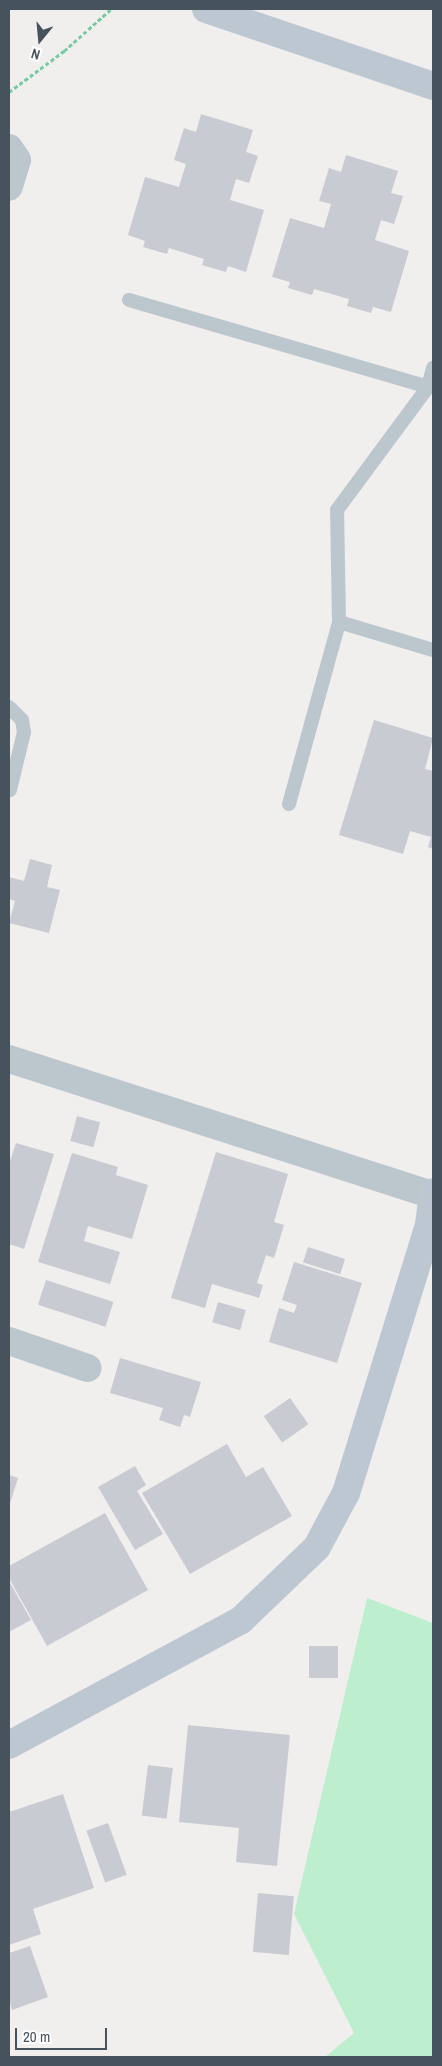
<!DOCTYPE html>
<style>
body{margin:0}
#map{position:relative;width:442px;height:2066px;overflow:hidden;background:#f1eeee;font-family:"Archivo Narrow",sans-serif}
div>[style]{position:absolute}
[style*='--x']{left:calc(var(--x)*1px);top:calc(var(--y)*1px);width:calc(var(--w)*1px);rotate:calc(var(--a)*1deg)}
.green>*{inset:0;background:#bdefcf}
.building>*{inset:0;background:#c8cbd1;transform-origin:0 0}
.path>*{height:3px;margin-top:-1.5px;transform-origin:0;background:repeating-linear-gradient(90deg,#75cca0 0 4px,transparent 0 6.5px)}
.lane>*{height:14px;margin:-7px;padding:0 7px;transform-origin:7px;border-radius:7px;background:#bcc6cd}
.street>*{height:28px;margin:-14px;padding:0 14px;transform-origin:14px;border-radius:14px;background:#bcc6cd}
.secondary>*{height:28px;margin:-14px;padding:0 14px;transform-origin:14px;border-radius:14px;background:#bcc7d2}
span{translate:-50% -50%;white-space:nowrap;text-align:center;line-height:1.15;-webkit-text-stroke:4px #fff;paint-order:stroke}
.frame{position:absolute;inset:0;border:10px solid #46525c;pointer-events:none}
.north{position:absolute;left:15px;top:15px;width:50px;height:50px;-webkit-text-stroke:4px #fff;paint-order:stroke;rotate:197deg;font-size:14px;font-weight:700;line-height:20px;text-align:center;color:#46525c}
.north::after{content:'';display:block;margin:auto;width:18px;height:22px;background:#46525c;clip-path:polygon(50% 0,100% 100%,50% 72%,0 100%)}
.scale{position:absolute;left:15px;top:2028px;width:92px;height:22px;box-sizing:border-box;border:2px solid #46525c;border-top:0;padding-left:6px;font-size:15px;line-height:18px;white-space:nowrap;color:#46525c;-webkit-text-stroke:4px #fff;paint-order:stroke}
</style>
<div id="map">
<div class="green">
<div style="clip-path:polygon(367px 1598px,433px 1623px,433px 2057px,325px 2057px,354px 2033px,294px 1914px)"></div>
</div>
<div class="building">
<div style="clip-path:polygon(201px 114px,253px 130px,246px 152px,258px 156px,249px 183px,236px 179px,230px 200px,264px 210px,246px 272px,228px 266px,226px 272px,202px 265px,204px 259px,169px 248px,167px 254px,143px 247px,145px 241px,128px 235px,145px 177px,179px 187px,186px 164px,174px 160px,184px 128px,196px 132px)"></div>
<div style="clip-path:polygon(346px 155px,398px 171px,391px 193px,403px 196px,394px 224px,381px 220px,375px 240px,409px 251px,391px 312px,373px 307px,371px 313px,347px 306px,349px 299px,314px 289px,312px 295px,288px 288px,290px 282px,272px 277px,290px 218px,324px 228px,331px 204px,319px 201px,329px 168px,341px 172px)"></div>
<div style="clip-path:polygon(374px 720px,433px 738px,425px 769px,433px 771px,433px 849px,428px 847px,431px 837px,410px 831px,403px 854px,339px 835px)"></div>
<div style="clip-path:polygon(30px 859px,52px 865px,47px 887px,60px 890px,49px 933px,9px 923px,15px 901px,9px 899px,9px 877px,24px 881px)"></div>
<div style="left:77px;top:1116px;width:24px;height:26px;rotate:15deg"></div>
<div style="clip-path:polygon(16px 1143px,54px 1154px,24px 1249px,9px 1244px,9px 1164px)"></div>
<div style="clip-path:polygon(216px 1152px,288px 1174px,274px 1222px,284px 1225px,274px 1258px,266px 1255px,257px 1283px,263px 1285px,259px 1298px,212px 1284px,205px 1308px,171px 1298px)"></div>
<div style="clip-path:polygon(72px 1153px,118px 1167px,116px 1175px,148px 1185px,132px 1239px,88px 1226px,84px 1241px,120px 1252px,110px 1284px,38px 1262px)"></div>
<div style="left:308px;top:1247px;width:39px;height:16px;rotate:18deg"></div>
<div style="clip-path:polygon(294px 1262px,362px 1283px,337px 1363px,269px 1342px,279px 1308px,294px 1313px,297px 1305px,282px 1300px)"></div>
<div style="left:46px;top:1280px;width:71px;height:26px;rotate:18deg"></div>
<div style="left:218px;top:1302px;width:29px;height:21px;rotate:16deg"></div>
<div style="clip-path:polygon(120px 1358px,201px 1382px,190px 1417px,184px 1415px,180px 1427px,159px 1420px,163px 1408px,110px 1393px)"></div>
<div style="left:290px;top:1398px;width:32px;height:32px;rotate:55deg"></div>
<div style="clip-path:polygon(227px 1444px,246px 1477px,263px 1467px,292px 1516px,190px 1574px,142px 1493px)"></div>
<div style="clip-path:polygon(135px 1466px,146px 1485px,137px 1491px,163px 1534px,135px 1550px,98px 1487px)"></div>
<div style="clip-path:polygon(9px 1475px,18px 1478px,9px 1507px)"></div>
<div style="clip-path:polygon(105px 1513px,148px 1590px,47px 1646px,9px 1578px,9px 1566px)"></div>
<div style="clip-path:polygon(9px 1581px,31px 1620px,9px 1632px)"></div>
<div style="left:309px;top:1646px;width:29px;height:32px"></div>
<div style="clip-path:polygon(188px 1725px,290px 1735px,277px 1866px,236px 1862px,239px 1828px,179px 1822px)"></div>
<div style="left:148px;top:1765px;width:25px;height:51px;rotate:7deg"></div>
<div style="clip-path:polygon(63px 1794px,94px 1888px,33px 1909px,41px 1934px,9px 1945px,9px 1812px)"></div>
<div style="left:108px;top:1823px;width:55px;height:23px;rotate:70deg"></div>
<div style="left:258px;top:1893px;width:36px;height:59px;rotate:5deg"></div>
<div style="clip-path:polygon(30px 1946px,48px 1997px,12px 2010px,9px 1999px,9px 1953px)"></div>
</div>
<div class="path">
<div style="--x:9;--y:92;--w:69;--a:-36.7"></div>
<div style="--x:64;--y:51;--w:63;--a:-41.8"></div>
</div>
<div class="lane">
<div style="--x:129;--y:300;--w:311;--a:16.2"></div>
<div style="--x:339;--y:622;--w:98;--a:16.6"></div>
<div style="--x:9;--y:707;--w:18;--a:45"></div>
<div style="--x:22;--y:720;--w:12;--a:81"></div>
<div style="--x:24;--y:732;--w:60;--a:103.6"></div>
<div style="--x:289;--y:804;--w:189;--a:-74.6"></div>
<div style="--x:339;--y:622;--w:112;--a:-91"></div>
<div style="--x:337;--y:510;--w:153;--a:-53.5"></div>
<div style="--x:428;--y:387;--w:20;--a:-75"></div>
</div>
<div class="street">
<div style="--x:9;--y:148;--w:14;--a:56"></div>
<div style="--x:17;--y:160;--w:28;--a:107"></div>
<div style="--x:9;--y:1059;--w:444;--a:17.8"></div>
<div style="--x:9;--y:1341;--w:83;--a:18.9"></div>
</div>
<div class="secondary">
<div style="--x:206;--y:9;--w:240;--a:18.7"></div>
<div style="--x:9;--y:1745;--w:264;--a:-28.3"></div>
<div style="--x:241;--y:1620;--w:105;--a:-43.8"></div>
<div style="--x:317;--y:1547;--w:61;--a:-61.8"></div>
<div style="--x:346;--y:1493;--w:281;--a:-72.8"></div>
<div style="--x:429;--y:1225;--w:33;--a:-83"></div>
</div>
<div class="frame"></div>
<div class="north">N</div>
<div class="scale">20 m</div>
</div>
